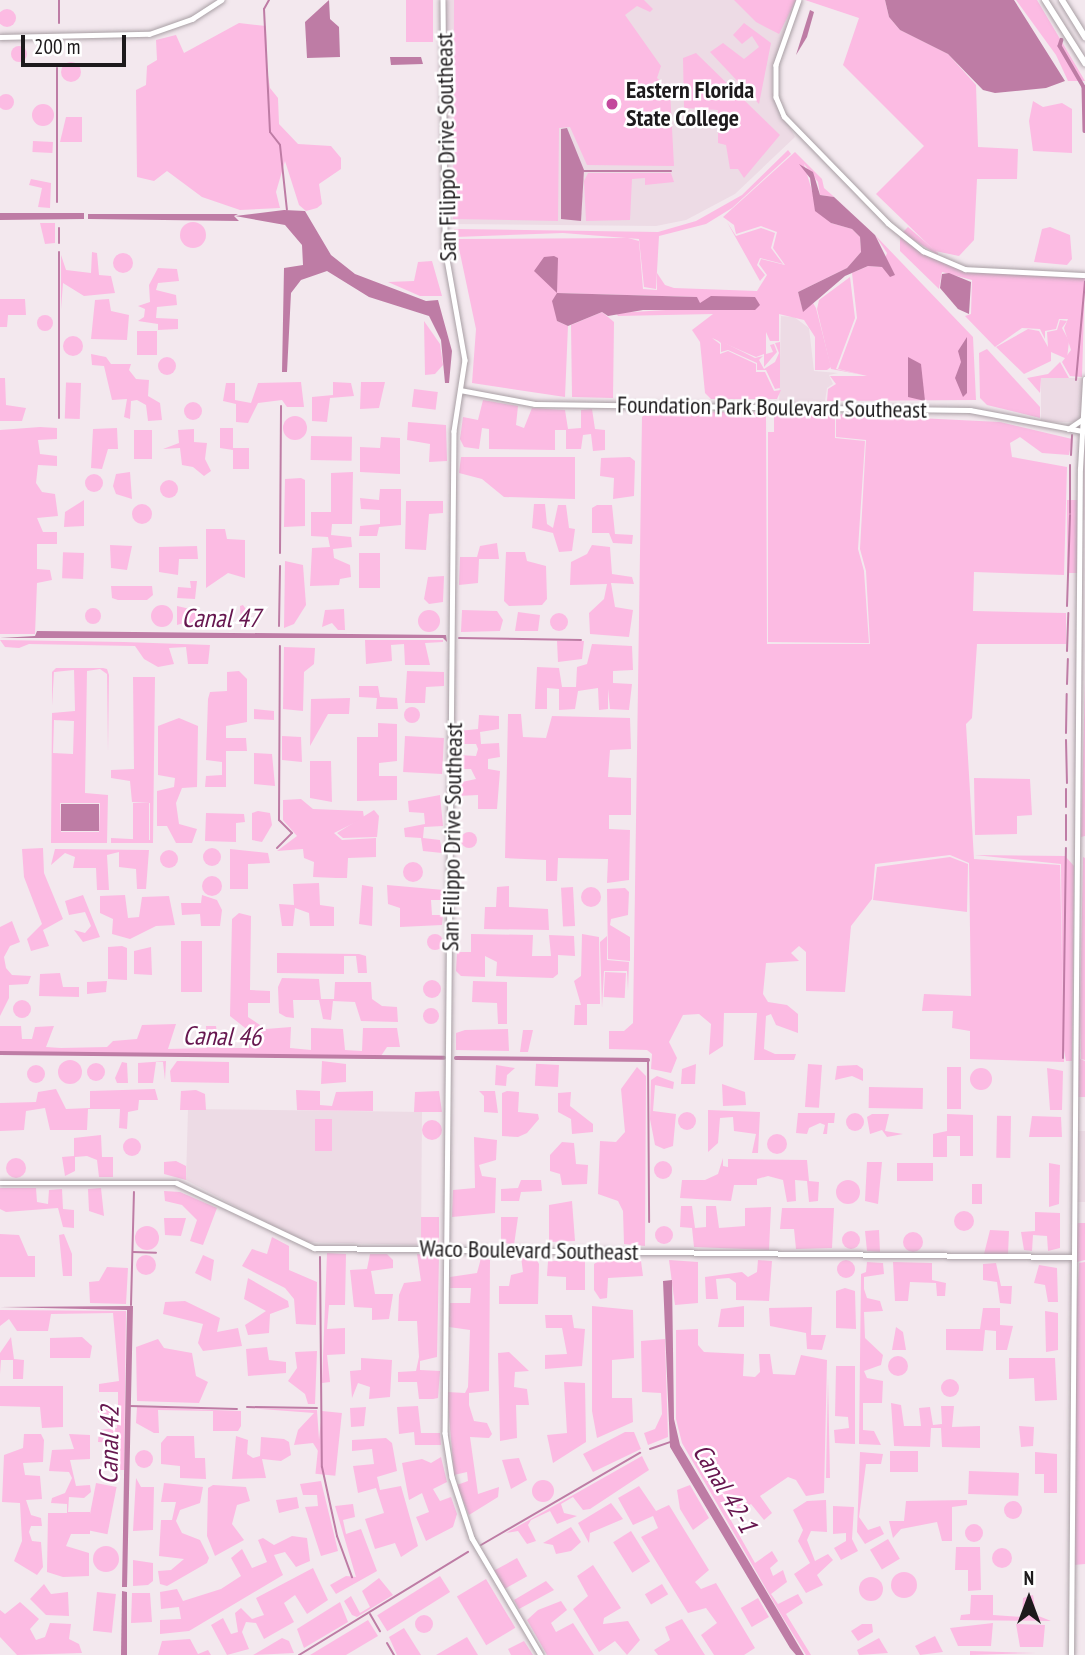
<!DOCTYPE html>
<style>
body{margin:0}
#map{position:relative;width:1085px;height:1655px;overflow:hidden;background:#f3e8ee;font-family:"PT Sans Narrow",sans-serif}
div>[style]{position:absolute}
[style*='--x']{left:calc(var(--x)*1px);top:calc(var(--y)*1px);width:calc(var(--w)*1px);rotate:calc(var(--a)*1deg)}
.built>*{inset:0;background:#eddbe5;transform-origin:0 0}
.green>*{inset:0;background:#fcbbe3;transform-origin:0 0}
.round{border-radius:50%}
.water>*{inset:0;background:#be7ca5;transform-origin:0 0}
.stream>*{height:2px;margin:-1px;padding:0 1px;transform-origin:1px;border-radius:1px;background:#be7ca5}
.canal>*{height:3.5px;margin:-1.75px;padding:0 1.75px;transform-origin:1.75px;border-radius:1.75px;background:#be7ca5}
.roads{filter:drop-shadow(0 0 2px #a89fa4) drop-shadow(0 0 2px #a89fa4)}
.secondary>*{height:4.5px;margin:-2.25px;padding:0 2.25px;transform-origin:2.25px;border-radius:2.25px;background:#fff}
.highway>*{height:6px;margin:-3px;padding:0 3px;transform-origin:3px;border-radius:3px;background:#fff}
.dots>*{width:19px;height:19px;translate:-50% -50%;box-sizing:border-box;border:4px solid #fff;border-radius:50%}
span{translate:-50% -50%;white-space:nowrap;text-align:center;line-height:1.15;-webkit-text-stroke:5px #fff;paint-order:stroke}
.poi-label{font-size:24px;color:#1d1a1c;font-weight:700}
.left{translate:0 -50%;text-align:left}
.street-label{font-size:24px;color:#1d1a1c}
.water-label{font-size:26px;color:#66164f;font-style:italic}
.north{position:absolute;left:994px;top:1564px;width:70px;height:70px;-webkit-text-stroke:5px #fff;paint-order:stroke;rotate:0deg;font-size:19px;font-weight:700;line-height:28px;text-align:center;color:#1d1a1c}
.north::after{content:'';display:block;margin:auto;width:24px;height:32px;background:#1d1a1c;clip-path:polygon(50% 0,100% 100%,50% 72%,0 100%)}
.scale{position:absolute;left:21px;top:35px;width:105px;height:32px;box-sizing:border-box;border:4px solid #1d1a1c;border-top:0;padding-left:9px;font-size:21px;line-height:24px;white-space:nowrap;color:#1d1a1c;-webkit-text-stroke:5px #fff;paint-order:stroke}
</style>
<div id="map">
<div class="built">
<div style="clip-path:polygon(446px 0,796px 0,772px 69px,772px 92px,795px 137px,735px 194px,686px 220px,656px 226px,454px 224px,446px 218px)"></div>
<div style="clip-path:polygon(781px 316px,794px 317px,809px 328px,814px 371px,838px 373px,829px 375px,833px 384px,827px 388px,825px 401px,835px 406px,779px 405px)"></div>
<div style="left:1041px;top:378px;width:44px;height:44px"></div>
<div style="clip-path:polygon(1085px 429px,1085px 520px,1080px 521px,1082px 452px)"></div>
<div style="clip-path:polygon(188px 1109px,422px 1112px,421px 1245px,303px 1242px,186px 1180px)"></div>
<div style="left:1076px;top:1131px;width:9px;height:71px"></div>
</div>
<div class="green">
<div style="left:406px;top:0;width:27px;height:42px"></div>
<div style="clip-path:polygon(454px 0,644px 0,653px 9px,650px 12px,637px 6px,625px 15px,661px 66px,657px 78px,670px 90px,674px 166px,587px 165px,570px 127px,559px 128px,558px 221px,453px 219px)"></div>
<div style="clip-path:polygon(734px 0,796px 0,779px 34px,756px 22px)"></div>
<div style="clip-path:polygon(805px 0,885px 0,889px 17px,900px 30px,948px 54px,976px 85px,978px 147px,1018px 149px,1017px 179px,977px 179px,974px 240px,959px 256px,935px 251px,876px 194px,924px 146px,843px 65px,859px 18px)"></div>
<div style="clip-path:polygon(1016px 0,1037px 0,1085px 81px,1068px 81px,1056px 55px)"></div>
<div class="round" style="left:-2px;top:9px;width:18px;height:18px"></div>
<div style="clip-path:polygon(239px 23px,266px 26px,267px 69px,270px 88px,278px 98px,279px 124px,298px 144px,331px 146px,341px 158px,341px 169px,319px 184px,322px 204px,317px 208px,306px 211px,299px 205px,285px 161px,276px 192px,280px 208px,240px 210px,202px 197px,167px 171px,154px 181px,137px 177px,136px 90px,146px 85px,147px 66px,157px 60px,156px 40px,176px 35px,184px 53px)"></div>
<div style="clip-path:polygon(744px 23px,771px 43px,759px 104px,710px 52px,723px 43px,744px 59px,759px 47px,752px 36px,742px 44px,733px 35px)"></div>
<div class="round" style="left:11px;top:46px;width:16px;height:16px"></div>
<div style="clip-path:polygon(696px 53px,780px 135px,744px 178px,738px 169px,730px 169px,726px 145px,718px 143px,718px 110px,684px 108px,683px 58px)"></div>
<div class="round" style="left:61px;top:62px;width:20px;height:20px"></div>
<div class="round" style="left:-2px;top:94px;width:16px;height:16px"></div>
<div style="clip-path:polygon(1033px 101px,1043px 107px,1062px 103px,1072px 109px,1072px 153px,1033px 151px,1029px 121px)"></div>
<div class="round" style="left:32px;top:104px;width:22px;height:22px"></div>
<div style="clip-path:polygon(66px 117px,82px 117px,82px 142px,60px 142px)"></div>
<div style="left:33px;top:141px;width:20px;height:11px;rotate:3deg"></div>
<div style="clip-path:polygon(788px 150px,791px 154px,732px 208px,706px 224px,659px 236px,656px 289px,644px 287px,639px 239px,563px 233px,455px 237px,454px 229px,658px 232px,696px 221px,742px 195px)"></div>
<div style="clip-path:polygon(795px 152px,822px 179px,824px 188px,856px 216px,834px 197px,820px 195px,818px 182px,804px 164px,812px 191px,831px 223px,852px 229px,860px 237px,861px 252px,847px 268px,798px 292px,803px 311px,813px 303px,816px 308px,831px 367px,827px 370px,815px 370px,815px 337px,804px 320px,779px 314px,779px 341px,770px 341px,766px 332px,766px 354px,773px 352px,770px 345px,774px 344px,777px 352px,764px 367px,764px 354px,756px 357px,712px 338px,720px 344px,720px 354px,728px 351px,756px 364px,756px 372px,765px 372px,774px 391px,781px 390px,777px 399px,711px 399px,705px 393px,700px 342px,692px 330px,713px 314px,618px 316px,616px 313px,699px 308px,705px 302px,699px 303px,697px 297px,557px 293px,557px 321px,568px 326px,565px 397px,472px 383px,476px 329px,457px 239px,628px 238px,639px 241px,643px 289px,657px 290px,657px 273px,665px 285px,674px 288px,757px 291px,767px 275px,759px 264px,761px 259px,785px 265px,773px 248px,777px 232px,761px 226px,736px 234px,734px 225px,723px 217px)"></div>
<div style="clip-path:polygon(588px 173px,671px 173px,674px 182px,645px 185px,645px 178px,632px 179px,630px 220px,586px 221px,584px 181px)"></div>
<div style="clip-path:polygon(31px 179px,51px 183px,50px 208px,38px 207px,42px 188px,29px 185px)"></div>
<div style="clip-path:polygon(727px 222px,736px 236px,761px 228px,775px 233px,771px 248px,783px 264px,760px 258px,757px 265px,765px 275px,760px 281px)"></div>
<div class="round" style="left:180px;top:222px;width:26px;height:26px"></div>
<div style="clip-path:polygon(40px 223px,55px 223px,55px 243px,45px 244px)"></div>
<div style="clip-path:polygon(908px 227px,938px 253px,938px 255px,902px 233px)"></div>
<div style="clip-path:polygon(1050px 227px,1070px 235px,1072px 259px,1067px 265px,1034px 262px,1042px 229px)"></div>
<div style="clip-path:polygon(875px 235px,973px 337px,976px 400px,827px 401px,828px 389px,836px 384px,830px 376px,867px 376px,838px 369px,857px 318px,852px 273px,868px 266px,882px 267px,887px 253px)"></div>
<div style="clip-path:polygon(900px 237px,922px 253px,964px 271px,1085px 277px,1082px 377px,1070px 376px,1062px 362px,1071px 350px,1064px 328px,1068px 319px,1059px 319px,1056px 329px,1045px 331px,1045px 339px,1040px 329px,1022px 328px,995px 347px,965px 316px,971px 314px,972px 280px,942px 272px,939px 289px,900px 251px)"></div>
<div style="clip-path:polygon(92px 252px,97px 253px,99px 275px,111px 276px,115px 293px,84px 296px,63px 283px,61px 309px,61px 255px,66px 270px,91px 273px)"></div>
<div class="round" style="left:113px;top:253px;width:20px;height:20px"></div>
<div style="clip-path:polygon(432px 261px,442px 296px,420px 296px,388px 282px,414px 281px,418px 262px)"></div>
<div style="clip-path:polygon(158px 268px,177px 269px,179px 281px,158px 283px,156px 290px,176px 295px,177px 305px,157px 307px,156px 318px,178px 319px,178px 329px,158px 330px,158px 324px,138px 321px,144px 317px,145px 309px,138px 306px,150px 302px,149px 285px)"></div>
<div style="clip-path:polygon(850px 277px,855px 318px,836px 369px,863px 375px,831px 369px,817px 309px,819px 300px)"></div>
<div style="clip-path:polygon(0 299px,25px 299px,26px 315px,8px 315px,7px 327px,0 327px)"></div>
<div style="clip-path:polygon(109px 299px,111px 311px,129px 315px,127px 340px,91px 339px,95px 300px)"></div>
<div style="clip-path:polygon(602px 312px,614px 322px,613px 398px,572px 397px,571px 325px)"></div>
<div class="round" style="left:37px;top:315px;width:16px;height:16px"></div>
<div style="clip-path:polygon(1060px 320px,1067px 321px,1062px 328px,1069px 341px,1067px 359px,1051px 352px,1051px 361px,1024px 374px,996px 347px,1028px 329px,1039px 331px,1048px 347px,1047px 332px,1057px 330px)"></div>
<div style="clip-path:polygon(424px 321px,440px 344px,443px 365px,435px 374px,425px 375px)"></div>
<div style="left:157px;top:331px;width:24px;height:20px;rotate:90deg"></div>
<div class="round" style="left:63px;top:336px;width:20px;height:20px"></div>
<div style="clip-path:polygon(715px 338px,755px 358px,763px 356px,759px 360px,764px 369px,775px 362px,779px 353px,775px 343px,780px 342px,780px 388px,775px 389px,766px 370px,757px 370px,757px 363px,728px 350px,721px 352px,721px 343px)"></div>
<div style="clip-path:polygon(987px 349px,1040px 407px,1040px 418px,987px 405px,980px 398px,979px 353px)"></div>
<div style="clip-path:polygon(91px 354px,106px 357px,111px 364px,131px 364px,129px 370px,136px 379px,149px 380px,148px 396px,160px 403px,162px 420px,148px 421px,146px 405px,137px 400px,131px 401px,130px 419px,124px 417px,127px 399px,112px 400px,104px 366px,92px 365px)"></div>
<div class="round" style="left:158px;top:357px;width:18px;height:18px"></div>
<div style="clip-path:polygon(1060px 362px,1069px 378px,1041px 378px,1040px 393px,1027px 378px,1048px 374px)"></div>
<div style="clip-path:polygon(0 378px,5px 378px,6px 405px,26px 408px,22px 421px,0 421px)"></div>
<div style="clip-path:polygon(301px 382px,304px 407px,287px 407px,282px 400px,258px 403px,248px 423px,236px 422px,236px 404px,223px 401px,226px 383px,235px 383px,235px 400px,251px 403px,258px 383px)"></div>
<div style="clip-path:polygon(333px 382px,351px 383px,354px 396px,330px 398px,327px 422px,312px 421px,312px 397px,333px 395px)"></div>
<div style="clip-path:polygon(361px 382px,385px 382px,379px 408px,360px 409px)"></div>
<div style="left:81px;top:383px;width:36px;height:15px;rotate:92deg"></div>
<div style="left:414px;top:389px;width:24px;height:18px;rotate:7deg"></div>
<div style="clip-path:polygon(483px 400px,518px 406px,516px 425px,524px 428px,532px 408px,565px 410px,568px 429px,581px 428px,581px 410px,592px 409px,595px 429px,605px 430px,605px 450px,593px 451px,591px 434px,583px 435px,581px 449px,566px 449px,566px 430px,555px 430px,555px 450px,489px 449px,489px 429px,482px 428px,479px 449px,464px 447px,460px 439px,463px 417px,478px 420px)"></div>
<div class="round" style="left:184px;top:402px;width:18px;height:18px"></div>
<div style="clip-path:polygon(650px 410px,766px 413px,767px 644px,870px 644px,866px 571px,860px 549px,866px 440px,836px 437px,836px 414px,1000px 422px,1072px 439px,1069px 455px,1042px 453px,1020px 437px,1010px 443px,1012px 457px,1067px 467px,1064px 575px,974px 572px,973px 611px,1066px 613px,1066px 644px,977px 644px,972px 718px,966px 724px,974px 859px,1060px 865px,1064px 1062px,970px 1059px,970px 1031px,952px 1028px,953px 1011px,922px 1011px,924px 994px,971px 996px,969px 863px,950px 855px,875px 864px,872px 899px,851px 926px,845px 992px,806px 991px,806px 952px,799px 946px,791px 953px,799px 961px,766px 963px,763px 994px,768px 1002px,787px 1005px,798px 1014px,798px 1033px,776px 1025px,771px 1014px,766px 1016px,764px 1049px,775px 1054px,796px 1054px,794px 1060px,754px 1060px,757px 1013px,724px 1013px,723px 1046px,709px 1055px,711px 1024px,699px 1014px,683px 1015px,669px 1042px,677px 1058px,671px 1073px,651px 1069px,652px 1054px,647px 1050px,609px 1049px,609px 1031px,624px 1031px,633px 1023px,642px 417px)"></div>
<div style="clip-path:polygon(774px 412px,835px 413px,835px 438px,865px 441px,858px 549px,864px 571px,869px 643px,768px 642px,768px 432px,774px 432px)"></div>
<div class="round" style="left:283px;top:416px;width:24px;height:24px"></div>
<div style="clip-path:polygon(408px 422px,446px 425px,447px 461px,429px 462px,430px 444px,407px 440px)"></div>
<div style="clip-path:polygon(40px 427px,57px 428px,57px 439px,38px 440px,40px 454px,57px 456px,57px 466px,38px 465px,36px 483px,42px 492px,55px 494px,58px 516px,37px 518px,43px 532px,57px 532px,57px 544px,37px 544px,37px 569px,50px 570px,52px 580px,37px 583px,35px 634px,0 634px,0 430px)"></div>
<div style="clip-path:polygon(117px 428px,118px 449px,108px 449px,102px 469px,91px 468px,93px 429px)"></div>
<div style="clip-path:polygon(220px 428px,233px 428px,233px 448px,249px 448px,249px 469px,233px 469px,233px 450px,220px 448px)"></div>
<div style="clip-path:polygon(194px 429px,194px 442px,207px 443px,205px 459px,211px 471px,204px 476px,193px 467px,182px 465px,180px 448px,163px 449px,179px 443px,178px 430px)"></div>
<div style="left:134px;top:430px;width:18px;height:29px"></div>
<div style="left:311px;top:436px;width:41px;height:24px;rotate:1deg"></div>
<div style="clip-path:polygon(381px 437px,400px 438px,400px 474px,360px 472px,360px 447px,380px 448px)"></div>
<div style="clip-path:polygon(461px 457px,575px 457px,575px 499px,504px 497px,482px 479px,459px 473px)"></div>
<div style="clip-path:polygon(630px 457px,635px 461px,634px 496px,613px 499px,614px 478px,600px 476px,601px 458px)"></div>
<div style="clip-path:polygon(130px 472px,132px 499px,116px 494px,113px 486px,116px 474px)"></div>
<div style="clip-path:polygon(353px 472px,352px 524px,332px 524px,331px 535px,351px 537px,352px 547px,333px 549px,334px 558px,350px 565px,351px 577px,340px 579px,339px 585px,310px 586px,312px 548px,330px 547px,328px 537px,311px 536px,311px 512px,331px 512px,331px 473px)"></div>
<div class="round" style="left:85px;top:474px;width:18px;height:18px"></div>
<div style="clip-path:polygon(301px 478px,305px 480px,305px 526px,284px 527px,285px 479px)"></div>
<div class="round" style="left:160px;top:480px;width:18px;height:18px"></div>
<div style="clip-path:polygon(380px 489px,401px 489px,401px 525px,379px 527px,377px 536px,359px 536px,360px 526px,380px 524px,380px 510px,361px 509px,360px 498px,379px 500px)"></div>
<div style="clip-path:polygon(84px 500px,84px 526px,64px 527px,65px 512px)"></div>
<div style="left:1067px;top:500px;width:11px;height:73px"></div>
<div style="clip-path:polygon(406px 501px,443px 501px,443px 513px,429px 514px,426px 550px,405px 549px)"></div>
<div style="clip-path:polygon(534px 504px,545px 504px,547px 524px,553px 528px,558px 505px,566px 505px,569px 528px,575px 529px,572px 551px,559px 552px,553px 533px,532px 528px)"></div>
<div class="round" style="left:132px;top:504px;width:20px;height:20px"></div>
<div style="clip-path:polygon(597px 505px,612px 505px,615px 534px,633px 535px,632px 544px,613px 543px,609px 533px,592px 533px,592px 508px)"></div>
<div style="clip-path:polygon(206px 529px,225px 529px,227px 539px,245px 540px,245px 578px,228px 573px,206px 588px)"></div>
<div style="clip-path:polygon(497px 543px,499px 559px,479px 559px,478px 583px,459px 585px,460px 557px,477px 557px,480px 546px)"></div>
<div style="clip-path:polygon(110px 545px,132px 546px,127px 570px,111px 568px)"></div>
<div style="clip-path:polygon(592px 545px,610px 547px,612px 574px,632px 577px,634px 584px,611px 583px,615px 607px,633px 610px,629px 637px,590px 634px,589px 613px,604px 599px,607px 584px,570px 585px,571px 562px,587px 554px)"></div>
<div style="clip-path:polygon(197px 546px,198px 559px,179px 559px,178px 575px,159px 572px,159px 547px)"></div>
<div style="clip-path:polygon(506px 552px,525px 552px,527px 561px,546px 566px,547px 599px,542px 605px,509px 606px,504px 601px)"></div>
<div style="left:84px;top:553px;width:26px;height:21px;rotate:92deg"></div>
<div style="left:359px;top:553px;width:21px;height:35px"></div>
<div style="clip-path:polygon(285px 561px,303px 565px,306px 605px,294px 624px,284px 628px)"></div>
<div style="clip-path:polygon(444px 576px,443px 602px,429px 604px,424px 599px,428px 577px)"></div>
<div style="clip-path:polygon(190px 581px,197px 581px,195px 599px,177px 598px,178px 587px,191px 588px)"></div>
<div style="clip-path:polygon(111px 586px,152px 586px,153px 595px,147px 600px,118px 600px,112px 598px)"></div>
<div style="clip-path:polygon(243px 605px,257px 625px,241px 626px,240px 606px)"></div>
<div class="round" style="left:151px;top:605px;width:22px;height:22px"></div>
<div style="clip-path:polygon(177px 606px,199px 611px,200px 628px,187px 622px,177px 625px)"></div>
<div class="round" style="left:85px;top:608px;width:16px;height:16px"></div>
<div style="clip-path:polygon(344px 609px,345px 630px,338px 630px,332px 623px,322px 627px,325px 610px)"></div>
<div style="clip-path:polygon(462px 610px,497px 611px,503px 620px,500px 631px,461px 632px)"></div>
<div class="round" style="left:418px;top:610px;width:22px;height:22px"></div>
<div style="clip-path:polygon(518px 612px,540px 615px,538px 631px,515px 631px)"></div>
<div class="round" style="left:550px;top:613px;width:18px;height:18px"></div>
<div style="clip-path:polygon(0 640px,124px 642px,210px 645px,208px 664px,188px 664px,186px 647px,169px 648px,174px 664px,158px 667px,144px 659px,135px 646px,29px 644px,19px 648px,5px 647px)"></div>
<div style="clip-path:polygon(365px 640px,443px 640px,443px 642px,425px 643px,430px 665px,405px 665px,404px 644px,391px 645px,392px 661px,366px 664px)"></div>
<div style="clip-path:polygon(557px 641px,584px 641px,582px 659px,558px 662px)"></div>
<div style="clip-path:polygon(592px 644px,632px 646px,633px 670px,613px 671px,613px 683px,632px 684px,629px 710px,610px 709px,608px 689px,608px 709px,599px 710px,598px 688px,578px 691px,575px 709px,559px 710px,559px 689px,547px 688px,547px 709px,535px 709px,537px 667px,559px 668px,562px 687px,576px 687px,577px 667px,587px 664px)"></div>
<div style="clip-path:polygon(284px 647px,315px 648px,314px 664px,304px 672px,303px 711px,283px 709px)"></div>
<div style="clip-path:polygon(evenodd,56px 668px,103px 668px,107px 669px,109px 675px,108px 753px,107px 674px,100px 669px,87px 671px,85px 793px,108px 795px,107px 843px,51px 843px,52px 713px,75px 711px,74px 670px,54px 672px,52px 706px,52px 672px,56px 668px,54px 720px,74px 721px,73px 754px,53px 753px,54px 720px,56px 668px,60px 803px,100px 803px,99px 832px,61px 832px,60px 803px)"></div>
<div style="clip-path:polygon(239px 671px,247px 679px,247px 722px,226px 726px,226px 738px,246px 738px,247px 751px,226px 751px,226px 787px,205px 787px,206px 776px,222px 775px,222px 762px,206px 760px,208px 699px,210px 692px,227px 691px,227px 672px)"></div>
<div style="clip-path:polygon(407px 671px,444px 672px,444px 686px,426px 687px,425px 703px,405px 703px)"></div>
<div style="clip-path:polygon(133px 677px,155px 677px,153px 843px,111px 843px,111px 838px,150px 840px,150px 803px,132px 802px,130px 781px,111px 778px,111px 770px,134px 769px)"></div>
<div style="clip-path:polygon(1085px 679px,1085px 836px,1081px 837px)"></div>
<div style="clip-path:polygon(359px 686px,378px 686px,380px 697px,397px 698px,398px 709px,376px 709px,377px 698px,359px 697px)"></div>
<div style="clip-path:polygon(350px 698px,349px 714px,328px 714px,310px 746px,311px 699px)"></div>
<div class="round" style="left:404px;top:707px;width:16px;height:16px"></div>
<div style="clip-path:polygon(254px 709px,274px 711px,274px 720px,254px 719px)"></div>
<div style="clip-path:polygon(508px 714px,521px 714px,523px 737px,546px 738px,552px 716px,630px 718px,631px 749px,610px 750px,608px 777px,631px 778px,631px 815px,609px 815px,609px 829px,630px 830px,629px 880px,607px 883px,608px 859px,558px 858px,557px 881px,546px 881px,546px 860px,505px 858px)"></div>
<div style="clip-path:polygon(479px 715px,499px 716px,499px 729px,480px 732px,481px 744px,499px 743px,500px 757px,488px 759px,488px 769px,500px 771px,497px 809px,478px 809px,478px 795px,458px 796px,457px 783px,476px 779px,471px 769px,458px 769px,458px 755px,476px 756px,478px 749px,476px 744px,459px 744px,459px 731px,478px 729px)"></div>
<div style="clip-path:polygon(179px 718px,198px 726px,197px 787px,182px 788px,176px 803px,179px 824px,197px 829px,192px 843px,176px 843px,167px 826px,157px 826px,157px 791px,174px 787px,175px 778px,158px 775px,158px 726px)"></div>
<div style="clip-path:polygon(378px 723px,397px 724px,397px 761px,379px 763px,379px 776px,397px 776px,397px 800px,357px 801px,357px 737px,378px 737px)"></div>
<div style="clip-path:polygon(282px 736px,301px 737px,302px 762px,282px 760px)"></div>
<div style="left:405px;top:736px;width:39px;height:36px;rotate:3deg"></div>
<div style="clip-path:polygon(254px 753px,272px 754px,275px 786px,254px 784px)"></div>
<div style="clip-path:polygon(310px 761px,331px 761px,332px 802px,310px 798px)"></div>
<div style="clip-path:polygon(974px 778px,1030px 779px,1032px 815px,1017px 816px,1017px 834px,975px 835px)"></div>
<div style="clip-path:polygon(440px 795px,443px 826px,424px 827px,423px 838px,440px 840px,442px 853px,423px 851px,421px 838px,405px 837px,404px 828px,425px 824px,424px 813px,409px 812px,408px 801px)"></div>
<div style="clip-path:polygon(301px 799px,313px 809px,363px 811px,364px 818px,334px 833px,342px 840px,376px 838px,376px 857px,348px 858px,347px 878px,336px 878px,313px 877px,314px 862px,304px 858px,303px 849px,277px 851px,297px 836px,283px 820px,283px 800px)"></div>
<div style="left:133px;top:803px;width:16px;height:37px"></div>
<div style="clip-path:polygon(374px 810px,379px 816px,377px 837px,343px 838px,337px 833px)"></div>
<div style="clip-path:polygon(258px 811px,270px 813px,272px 825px,262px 842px,252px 840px,252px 813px)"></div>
<div style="clip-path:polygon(206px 813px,244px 814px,245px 822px,236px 823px,236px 842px,205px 841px)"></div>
<div class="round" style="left:461px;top:832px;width:16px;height:16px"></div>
<div class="round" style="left:203px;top:848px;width:18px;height:18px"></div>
<div style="clip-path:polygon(43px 848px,44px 873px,63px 919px,43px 930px,49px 946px,31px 951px,27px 939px,42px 924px,24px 877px,22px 849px)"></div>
<div style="clip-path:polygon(55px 849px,149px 850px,146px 889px,137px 889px,136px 869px,119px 867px,119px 852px,107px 855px,109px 890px,97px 890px,96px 868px,73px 868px,75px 857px,65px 853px,51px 865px)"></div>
<div style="clip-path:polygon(230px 849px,268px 853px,270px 863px,248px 864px,248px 889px,230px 889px)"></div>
<div class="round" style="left:160px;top:850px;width:18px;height:18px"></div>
<div style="clip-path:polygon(975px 855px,1065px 856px,1074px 866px,1072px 1061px,1066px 1061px,1063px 1045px,1061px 864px)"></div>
<div style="clip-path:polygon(950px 857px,968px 864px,967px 912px,873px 900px,877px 867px)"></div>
<div style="clip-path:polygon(1083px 857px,1085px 858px,1085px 1060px,1081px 1059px,1080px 1011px)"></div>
<div class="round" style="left:403px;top:862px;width:20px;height:20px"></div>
<div class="round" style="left:202px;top:876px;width:20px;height:20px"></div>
<div style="clip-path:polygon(319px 883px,320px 905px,334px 907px,334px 926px,310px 926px,309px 913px,295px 908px,293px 926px,282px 926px,279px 904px,294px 905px,293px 884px)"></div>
<div style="clip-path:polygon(362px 885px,373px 887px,372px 926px,359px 924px)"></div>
<div style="clip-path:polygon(387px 885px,444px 890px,444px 900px,431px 900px,432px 915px,443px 915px,442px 925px,400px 927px,400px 908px,388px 904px)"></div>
<div style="clip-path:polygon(509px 886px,509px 907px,548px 909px,549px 930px,484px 929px,485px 907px,496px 907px,497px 887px)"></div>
<div class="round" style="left:581px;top:887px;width:20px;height:20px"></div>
<div style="left:573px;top:887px;width:39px;height:12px;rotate:87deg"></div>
<div style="clip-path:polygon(625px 888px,629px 892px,628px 915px,611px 919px,610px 925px,630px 937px,630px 961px,608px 959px,607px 889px)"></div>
<div style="clip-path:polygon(83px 895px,100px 937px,83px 942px,74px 930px,85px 933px,91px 926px,85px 912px,69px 915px,65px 901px)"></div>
<div style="clip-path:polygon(125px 895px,128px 918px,139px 917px,142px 897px,169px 896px,175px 925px,156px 926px,130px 939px,112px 934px,113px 919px,100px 913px,100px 896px)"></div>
<div style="clip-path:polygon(202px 895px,217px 900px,222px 910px,220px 926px,201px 926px,200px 914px,182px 915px,181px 903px,201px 903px)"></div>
<div style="clip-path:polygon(1077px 904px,1080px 1059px,1085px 1061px,1085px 1097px,1077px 1097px)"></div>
<div style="clip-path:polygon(239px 913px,251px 916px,250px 990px,270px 991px,270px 1003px,248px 1003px,248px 1017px,266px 1029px,291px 1027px,290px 1048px,311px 1050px,311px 1028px,343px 1029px,345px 1050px,362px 1051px,363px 1028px,397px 1028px,400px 1047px,387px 1047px,381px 1056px,0 1052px,0 1026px,21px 1026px,22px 1039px,32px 1039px,35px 1027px,54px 1026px,46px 1047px,61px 1048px,107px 1047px,113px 1041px,137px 1039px,142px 1025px,176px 1024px,168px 1049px,207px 1048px,206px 1026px,216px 1026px,219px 1048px,249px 1048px,249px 1031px,230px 1016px,232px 919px)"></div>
<div style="clip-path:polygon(12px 921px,20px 942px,10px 946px,4px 957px,6px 968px,12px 975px,31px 976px,28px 984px,9px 985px,9px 998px,0 1016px,0 927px)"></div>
<div style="clip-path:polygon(471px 934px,533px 935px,532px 956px,551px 956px,549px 935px,574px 936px,575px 956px,558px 955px,558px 974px,553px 978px,496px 976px,497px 962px,485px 956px,485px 977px,461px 976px,456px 971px,457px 952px,471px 952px)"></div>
<div style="clip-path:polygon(582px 934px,599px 937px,600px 1004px,587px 1004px,587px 1025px,574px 1025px,575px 1005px,581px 1005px,574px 981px,581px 976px)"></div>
<div class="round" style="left:427px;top:934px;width:16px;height:16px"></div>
<div style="clip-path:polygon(607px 936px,607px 960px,629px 962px,628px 991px,627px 971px,604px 971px,602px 1008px,600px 942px)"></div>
<div style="left:202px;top:941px;width:51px;height:21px;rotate:90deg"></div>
<div style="clip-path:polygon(122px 946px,127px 948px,127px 980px,108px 979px,108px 947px)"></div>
<div style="clip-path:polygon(151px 947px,152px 975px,134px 974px,134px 951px)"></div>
<div style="clip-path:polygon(277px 953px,359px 954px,366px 956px,367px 973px,358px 973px,356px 956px,344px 956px,344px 974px,277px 973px)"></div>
<div style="left:605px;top:972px;width:21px;height:25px;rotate:3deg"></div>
<div style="clip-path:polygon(60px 973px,63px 987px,79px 987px,79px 997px,39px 996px,40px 974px)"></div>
<div style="clip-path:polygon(282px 978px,319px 979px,321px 999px,334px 999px,335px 982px,371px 982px,372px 999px,382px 1006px,397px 1007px,398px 1022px,361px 1021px,355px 1002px,333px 1001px,331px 1020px,323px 1019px,319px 1000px,293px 1000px,294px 1018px,286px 1017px,279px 1013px,278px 987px)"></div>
<div class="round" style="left:423px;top:980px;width:18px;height:18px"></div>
<div style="clip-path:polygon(107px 981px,106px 992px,87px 994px,87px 982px)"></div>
<div style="clip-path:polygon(473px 981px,507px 982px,507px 1024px,498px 1024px,497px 1003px,472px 1002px)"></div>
<div class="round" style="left:13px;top:1000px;width:18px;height:18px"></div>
<div class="round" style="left:423px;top:1008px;width:16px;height:16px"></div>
<div style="clip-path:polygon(508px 1029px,509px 1051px,456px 1050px,456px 1033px,465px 1030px)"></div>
<div style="clip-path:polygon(523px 1030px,533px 1030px,528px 1052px,520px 1052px)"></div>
<div class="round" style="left:58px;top:1060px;width:24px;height:24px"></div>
<div style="clip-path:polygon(166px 1061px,165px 1080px,163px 1062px,156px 1062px,153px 1083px,138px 1083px,138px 1063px)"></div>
<div style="clip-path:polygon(177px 1061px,229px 1062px,229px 1083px,171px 1082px,170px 1071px)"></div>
<div style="clip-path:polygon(322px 1061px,346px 1064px,346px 1082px,321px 1084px)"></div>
<div style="clip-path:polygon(122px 1062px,127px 1063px,128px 1083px,117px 1083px,115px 1078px)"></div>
<div class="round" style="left:87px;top:1063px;width:18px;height:18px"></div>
<div style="clip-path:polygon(696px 1064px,695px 1084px,681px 1084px,682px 1069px)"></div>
<div style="left:808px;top:1064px;width:14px;height:43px;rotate:4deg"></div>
<div class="round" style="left:27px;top:1065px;width:18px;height:18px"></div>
<div style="clip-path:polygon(496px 1065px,515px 1068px,507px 1075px,506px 1086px,495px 1085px)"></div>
<div style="left:559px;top:1065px;width:22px;height:23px;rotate:93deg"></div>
<div style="clip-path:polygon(857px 1065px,863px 1069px,863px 1081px,852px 1076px,835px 1080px,837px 1066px)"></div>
<div style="clip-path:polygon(637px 1067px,646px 1076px,645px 1246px,624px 1244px,623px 1211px,618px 1201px,598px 1194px,600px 1141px,616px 1142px,625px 1132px,621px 1089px)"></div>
<div style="left:947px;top:1067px;width:14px;height:42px"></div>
<div style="clip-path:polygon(1047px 1068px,1063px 1071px,1062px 1110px,1050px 1110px)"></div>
<div class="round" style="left:970px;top:1068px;width:22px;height:22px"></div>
<div style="clip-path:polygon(657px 1076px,674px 1082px,673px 1089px,655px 1085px,653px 1111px,676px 1114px,673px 1146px,664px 1149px,655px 1145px,650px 1119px,651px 1080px)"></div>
<div style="clip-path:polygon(722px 1084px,745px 1092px,746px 1105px,723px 1106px)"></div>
<div style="left:869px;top:1087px;width:54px;height:21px;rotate:1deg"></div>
<div style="clip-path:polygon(56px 1089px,66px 1109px,90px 1108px,90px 1091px,155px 1089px,158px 1100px,139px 1100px,138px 1110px,128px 1112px,127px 1129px,119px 1128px,120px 1109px,88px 1109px,87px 1130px,50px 1130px,45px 1108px,26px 1111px,24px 1130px,0 1131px,0 1103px,36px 1102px,38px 1092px)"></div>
<div style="clip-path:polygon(196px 1090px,205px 1094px,206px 1110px,180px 1110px,181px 1091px)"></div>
<div style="clip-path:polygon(296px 1090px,320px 1091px,320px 1105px,332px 1106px,336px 1092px,373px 1091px,373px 1111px,297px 1110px)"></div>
<div style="clip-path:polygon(439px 1091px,442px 1112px,414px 1112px,415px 1092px)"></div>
<div style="clip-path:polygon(479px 1091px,495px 1091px,498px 1113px,484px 1112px,484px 1096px)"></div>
<div style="clip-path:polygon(507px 1091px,519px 1092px,518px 1112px,538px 1114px,539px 1119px,527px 1133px,518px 1137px,502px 1136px,502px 1093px)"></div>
<div style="clip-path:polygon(571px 1092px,570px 1106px,593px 1124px,593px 1132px,572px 1134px,571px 1119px,558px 1112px,558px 1093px)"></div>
<div style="clip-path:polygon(708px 1110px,760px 1112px,758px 1153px,752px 1153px,756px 1134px,734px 1131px,733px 1117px,720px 1118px,718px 1143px,708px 1152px)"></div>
<div class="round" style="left:678px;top:1112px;width:18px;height:18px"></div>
<div style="clip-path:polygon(798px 1113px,835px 1113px,834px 1123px,828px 1123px,827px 1134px,823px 1134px,825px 1125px,820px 1123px,809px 1128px,807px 1134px,796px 1133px)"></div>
<div class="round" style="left:846px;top:1113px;width:18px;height:18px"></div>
<div style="clip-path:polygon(872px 1114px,889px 1114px,885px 1131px,903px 1134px,887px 1137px,882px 1130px,870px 1134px,867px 1117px)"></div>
<div style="clip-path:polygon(947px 1114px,973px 1115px,973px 1156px,960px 1156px,960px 1136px,947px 1136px,947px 1157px,933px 1157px,933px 1134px,947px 1131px)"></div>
<div style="left:1011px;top:1116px;width:42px;height:14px;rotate:91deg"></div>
<div style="clip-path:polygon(1032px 1116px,1061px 1117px,1062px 1137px,1029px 1137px)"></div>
<div style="left:315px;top:1119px;width:17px;height:32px"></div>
<div class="round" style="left:422px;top:1120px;width:20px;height:20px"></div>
<div class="round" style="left:767px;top:1134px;width:20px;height:20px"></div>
<div style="clip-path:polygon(101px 1135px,102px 1157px,113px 1157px,113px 1177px,99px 1177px,97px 1160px,87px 1156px,75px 1157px,75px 1171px,65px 1176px,62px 1157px,74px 1156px,74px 1138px)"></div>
<div style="clip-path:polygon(474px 1137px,497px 1140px,496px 1160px,479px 1165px,482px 1176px,496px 1178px,495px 1213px,452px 1217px,453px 1190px,475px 1188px)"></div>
<div class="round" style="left:123px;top:1138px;width:18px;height:18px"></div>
<div style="clip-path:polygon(562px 1142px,574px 1143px,576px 1164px,588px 1165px,587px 1184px,562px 1185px,560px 1174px,550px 1171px,550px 1155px)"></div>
<div style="clip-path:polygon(723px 1158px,723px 1166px,728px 1167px,728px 1159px,807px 1160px,809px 1181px,819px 1182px,818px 1201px,809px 1202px,807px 1181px,795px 1180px,796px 1201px,787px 1202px,783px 1180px,768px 1176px,757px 1179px,757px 1185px,734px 1185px,731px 1201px,680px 1198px,682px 1180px,705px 1180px,718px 1174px)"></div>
<div class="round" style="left:6px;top:1158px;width:20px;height:20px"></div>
<div class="round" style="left:654px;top:1161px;width:18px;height:18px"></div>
<div style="clip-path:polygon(176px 1161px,186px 1166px,186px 1180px,164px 1174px,164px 1162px)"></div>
<div style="clip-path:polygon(867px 1162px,882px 1162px,878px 1204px,865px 1201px)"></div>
<div style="left:897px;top:1163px;width:36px;height:18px"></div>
<div style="clip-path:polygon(1049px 1163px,1060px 1165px,1059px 1204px,1049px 1207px)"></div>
<div class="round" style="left:836px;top:1180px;width:24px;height:24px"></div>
<div style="clip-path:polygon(521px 1180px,541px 1180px,542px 1191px,521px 1192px,519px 1201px,501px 1201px,501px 1189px,518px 1188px)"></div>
<div style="left:972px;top:1184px;width:10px;height:20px"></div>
<div style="clip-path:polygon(0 1188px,36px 1188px,37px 1202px,48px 1204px,49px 1190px,62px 1189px,63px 1209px,74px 1210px,74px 1228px,63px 1227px,58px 1208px,6px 1212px,0 1209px)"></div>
<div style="clip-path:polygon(101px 1188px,104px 1216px,89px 1211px,88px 1189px)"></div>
<div style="clip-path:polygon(164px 1191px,180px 1192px,217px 1208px,203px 1245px,190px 1241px,197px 1220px,182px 1205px,165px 1201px)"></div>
<div style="clip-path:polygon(572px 1201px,575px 1241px,549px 1242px,549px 1205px)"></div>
<div style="clip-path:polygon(681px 1206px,692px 1206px,695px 1228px,706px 1227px,706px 1206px,716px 1206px,719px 1228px,745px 1226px,745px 1208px,771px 1207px,769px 1250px,694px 1247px,692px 1228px,680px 1227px)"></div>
<div style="clip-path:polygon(782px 1208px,834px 1208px,832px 1248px,796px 1249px,794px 1229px,780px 1229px)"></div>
<div class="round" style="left:954px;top:1211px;width:20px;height:20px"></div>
<div style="clip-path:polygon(1035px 1212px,1060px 1213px,1060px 1248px,1048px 1251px,1047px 1236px,1033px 1235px,1032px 1251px,1024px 1250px,1021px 1232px,1035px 1231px)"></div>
<div style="left:421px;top:1217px;width:18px;height:26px"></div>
<div style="clip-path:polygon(501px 1217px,518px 1217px,514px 1245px,501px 1242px)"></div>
<div style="clip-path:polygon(164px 1218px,186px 1218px,181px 1236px,165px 1235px)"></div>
<div style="clip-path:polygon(1077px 1223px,1085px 1223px,1085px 1260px,1077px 1262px,1076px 1277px)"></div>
<div class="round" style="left:135px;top:1226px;width:24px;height:24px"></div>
<div class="round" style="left:655px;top:1226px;width:18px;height:18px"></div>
<div style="clip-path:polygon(879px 1230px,880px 1252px,867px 1251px,865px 1231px)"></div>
<div style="clip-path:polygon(990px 1230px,1009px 1231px,1008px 1254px,984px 1254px)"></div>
<div class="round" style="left:842px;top:1231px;width:18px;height:18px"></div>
<div class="round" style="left:903px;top:1232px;width:20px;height:20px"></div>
<div style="clip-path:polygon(0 1234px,19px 1235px,28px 1256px,35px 1256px,35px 1277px,0 1277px)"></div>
<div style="clip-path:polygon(64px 1234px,72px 1254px,72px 1276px,63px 1276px,59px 1235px)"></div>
<div style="clip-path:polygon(272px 1237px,289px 1246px,289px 1270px,317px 1282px,316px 1325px,296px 1324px,294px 1299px,285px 1288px,242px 1266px,252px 1249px,267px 1254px)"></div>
<div style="clip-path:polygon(327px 1253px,346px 1254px,345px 1305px,329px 1305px,327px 1329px,345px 1328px,345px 1354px,327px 1355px,330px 1382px,322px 1383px)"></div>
<div style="clip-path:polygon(370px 1254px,387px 1254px,393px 1260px,393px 1268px,371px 1271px,375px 1294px,393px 1294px,389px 1319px,372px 1320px,372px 1308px,354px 1307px,350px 1270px,367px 1269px)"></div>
<div style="clip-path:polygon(417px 1254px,439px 1256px,437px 1357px,420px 1361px,420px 1370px,440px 1371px,438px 1398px,433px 1399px,419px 1399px,417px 1382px,398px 1382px,398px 1372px,416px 1371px,419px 1357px,417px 1321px,398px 1321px,399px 1295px,404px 1283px,421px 1281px)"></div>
<div class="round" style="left:136px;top:1255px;width:20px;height:20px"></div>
<div style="clip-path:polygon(203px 1255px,214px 1260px,211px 1281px,195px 1273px)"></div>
<div style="clip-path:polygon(521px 1257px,535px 1257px,539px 1264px,538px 1304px,499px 1304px,499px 1286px,509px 1286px,511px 1275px,523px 1272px)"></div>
<div style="clip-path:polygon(481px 1258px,490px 1260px,489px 1391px,469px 1393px,469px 1405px,474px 1421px,487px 1423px,492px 1434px,489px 1438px,470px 1437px,478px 1494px,499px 1487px,498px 1497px,469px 1515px,457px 1485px,468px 1481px,467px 1472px,454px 1475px,447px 1392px,465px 1393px,468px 1387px,470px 1330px,449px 1327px,450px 1303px,470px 1303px,471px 1288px,450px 1288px,450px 1277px,477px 1273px)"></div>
<div style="clip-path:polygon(669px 1260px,698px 1262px,698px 1303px,675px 1305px)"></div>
<div style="clip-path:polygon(758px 1260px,772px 1261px,769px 1301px,736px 1300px,736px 1283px,729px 1278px,716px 1279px,718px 1299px,706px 1299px,705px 1277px,742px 1272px,748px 1277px,757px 1272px)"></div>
<div class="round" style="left:837px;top:1260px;width:18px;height:18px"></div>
<div style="clip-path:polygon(548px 1261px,585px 1261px,585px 1290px,566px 1290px,566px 1277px,547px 1276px)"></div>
<div style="clip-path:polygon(599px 1261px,641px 1261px,643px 1276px,608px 1278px,607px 1298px,600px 1299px,594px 1290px,594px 1264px)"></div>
<div style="clip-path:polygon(867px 1262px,883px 1263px,884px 1274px,864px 1277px,864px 1289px,867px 1298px,880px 1301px,883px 1311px,864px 1312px,865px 1338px,883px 1355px,881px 1365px,864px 1371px,867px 1378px,883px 1381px,882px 1403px,863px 1403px,863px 1430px,874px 1431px,881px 1445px,859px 1444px,861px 1274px,866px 1272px)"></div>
<div style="clip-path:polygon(893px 1262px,932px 1263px,932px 1280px,946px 1283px,945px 1296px,937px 1296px,936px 1283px,910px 1282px,908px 1301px,895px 1301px)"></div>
<div style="clip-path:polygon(1085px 1262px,1085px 1564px,1074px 1565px,1074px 1357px,1079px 1263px)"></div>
<div style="clip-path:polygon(996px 1263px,1001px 1286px,1012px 1286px,1011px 1304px,1000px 1303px,997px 1282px,983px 1280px,983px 1264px)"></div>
<div style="clip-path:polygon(1039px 1265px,1057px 1268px,1058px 1302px,1048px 1302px,1045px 1285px,1034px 1283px)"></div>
<div style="clip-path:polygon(107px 1267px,128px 1268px,126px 1304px,90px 1303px,89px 1282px,99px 1281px)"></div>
<div style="clip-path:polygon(248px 1278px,288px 1301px,289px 1307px,270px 1314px,269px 1333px,248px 1335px,245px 1325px,266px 1311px,244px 1299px)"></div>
<div style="clip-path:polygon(845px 1288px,855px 1291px,856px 1329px,836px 1328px,836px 1291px)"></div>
<div style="clip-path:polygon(185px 1301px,220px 1318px,217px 1332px,238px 1328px,242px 1346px,203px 1351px,198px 1343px,203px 1324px,163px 1314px,165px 1302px)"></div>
<div style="clip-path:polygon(592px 1306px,633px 1310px,634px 1358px,612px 1360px,612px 1398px,632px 1398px,633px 1422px,597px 1438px,592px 1411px)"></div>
<div style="clip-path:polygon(744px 1306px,744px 1327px,718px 1327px,721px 1309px)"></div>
<div style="clip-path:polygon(812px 1307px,811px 1335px,826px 1335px,822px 1350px,807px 1349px,806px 1333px,770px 1326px,769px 1308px)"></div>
<div style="clip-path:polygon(983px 1308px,1000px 1308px,1000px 1325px,1013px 1326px,1007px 1350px,996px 1350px,996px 1331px,985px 1330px,983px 1351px,946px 1350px,946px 1329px,980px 1329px)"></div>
<div style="clip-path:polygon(0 1310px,126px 1311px,124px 1470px,118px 1470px,117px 1443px,98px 1442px,99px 1430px,117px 1428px,117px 1420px,98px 1419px,98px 1407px,118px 1407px,118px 1392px,99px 1392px,99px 1384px,119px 1381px,113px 1313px,51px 1314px,48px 1331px,17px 1331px,9px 1319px,0 1326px)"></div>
<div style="clip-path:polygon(1045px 1311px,1058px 1313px,1058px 1350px,1046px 1352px)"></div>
<div style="clip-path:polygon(545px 1315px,572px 1315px,574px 1328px,585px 1329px,582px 1366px,545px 1369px,545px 1355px,567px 1354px,562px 1328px,546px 1328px)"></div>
<div style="clip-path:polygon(896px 1327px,903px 1332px,906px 1350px,892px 1350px)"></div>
<div style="clip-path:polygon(698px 1329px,698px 1345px,704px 1352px,744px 1354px,743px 1376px,755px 1377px,760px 1372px,759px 1354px,770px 1354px,773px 1374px,795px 1375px,801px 1355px,827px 1360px,824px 1493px,806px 1496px,796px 1480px,788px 1477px,760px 1496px,772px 1513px,764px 1520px,751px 1504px,729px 1517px,755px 1563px,772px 1551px,778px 1561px,770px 1568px,773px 1576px,783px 1570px,787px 1582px,771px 1594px,778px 1604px,798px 1594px,803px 1603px,786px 1614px,811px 1655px,806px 1655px,780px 1613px,682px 1443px,676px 1419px,676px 1330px)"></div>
<div style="clip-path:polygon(11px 1337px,14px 1359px,24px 1360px,23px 1379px,13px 1379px,13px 1360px,1px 1360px,0 1374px,0 1353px)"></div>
<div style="clip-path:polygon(82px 1337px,92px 1346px,90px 1358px,50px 1358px,50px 1338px)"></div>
<div style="clip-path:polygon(158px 1339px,164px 1348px,192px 1353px,196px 1376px,208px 1382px,199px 1403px,137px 1401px,136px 1347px)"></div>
<div style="clip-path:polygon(665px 1339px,668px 1437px,648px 1445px,644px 1433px,655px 1429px,662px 1414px,661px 1393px,642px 1392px,641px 1341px)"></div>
<div style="clip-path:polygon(267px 1347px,269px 1360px,286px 1362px,286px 1373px,248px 1376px,246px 1349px)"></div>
<div style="clip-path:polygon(317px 1351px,315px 1404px,308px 1404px,305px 1394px,288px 1381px,297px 1368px,295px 1352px)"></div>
<div style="clip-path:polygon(509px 1352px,529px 1371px,515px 1372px,514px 1387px,527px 1389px,529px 1405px,516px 1405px,517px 1438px,500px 1441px,498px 1353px)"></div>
<div class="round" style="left:888px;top:1356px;width:20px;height:20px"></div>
<div style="clip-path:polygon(361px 1358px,392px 1360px,390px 1397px,369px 1399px,370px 1387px,358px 1383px,352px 1398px,350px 1371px,361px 1370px)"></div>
<div style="clip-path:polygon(1009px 1358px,1055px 1358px,1057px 1400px,1035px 1401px,1034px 1378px,1009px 1379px)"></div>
<div style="clip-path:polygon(836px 1366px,855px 1366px,855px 1444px,835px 1443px,834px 1430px,849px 1428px,848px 1417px,835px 1416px)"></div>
<div style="clip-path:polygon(828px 1378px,830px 1478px,826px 1478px)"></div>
<div class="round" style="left:941px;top:1379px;width:18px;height:18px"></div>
<div style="clip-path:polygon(564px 1382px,585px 1383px,586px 1442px,553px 1463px,547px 1435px,567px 1433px)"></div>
<div style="clip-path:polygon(0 1386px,63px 1386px,63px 1427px,42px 1428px,40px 1407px,0 1406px)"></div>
<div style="clip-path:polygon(891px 1403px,901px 1405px,904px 1426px,921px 1426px,919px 1408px,930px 1407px,933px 1425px,942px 1424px,941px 1406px,954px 1406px,952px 1427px,980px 1426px,980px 1448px,942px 1447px,941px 1428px,931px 1428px,930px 1447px,894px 1446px)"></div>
<div style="clip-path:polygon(418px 1406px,421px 1433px,440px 1433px,441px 1445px,415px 1445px,414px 1432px,399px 1434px,397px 1407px)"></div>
<div style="clip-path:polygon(137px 1407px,241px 1411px,241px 1426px,238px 1431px,213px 1431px,213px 1411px,158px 1410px,159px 1433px,154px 1433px,136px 1423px)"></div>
<div style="clip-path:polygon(366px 1407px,364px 1426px,351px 1427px,350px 1408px)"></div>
<div style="clip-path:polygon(249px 1408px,317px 1410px,320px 1454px,313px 1443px,294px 1445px,298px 1430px,314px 1413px)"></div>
<div style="left:322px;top:1411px;width:20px;height:63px;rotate:6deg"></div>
<div style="clip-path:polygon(1019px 1426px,1034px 1427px,1033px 1446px,1021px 1447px)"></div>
<div style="clip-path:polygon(625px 1432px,634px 1432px,641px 1449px,593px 1472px,583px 1454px)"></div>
<div style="clip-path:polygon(24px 1434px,41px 1434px,44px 1440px,43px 1462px,23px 1463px,25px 1475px,40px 1476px,42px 1499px,26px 1500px,31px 1515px,41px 1518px,42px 1526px,31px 1526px,29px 1532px,32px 1541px,41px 1542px,43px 1567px,37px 1575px,14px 1561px,22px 1541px,20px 1503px,2px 1502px,4px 1455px,23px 1448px)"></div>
<div style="clip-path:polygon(69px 1434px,90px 1435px,90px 1459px,70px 1460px,76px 1486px,90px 1485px,91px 1492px,84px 1498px,69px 1497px,68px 1512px,90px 1512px,90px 1534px,71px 1534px,66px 1546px,89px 1553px,89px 1576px,63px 1577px,47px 1572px,48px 1513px,67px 1513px,67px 1504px,51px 1503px,52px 1498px,65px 1493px,72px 1478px,69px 1472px,49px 1471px,52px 1450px,74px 1449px)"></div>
<div style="clip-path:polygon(167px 1436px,194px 1436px,195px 1458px,205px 1458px,206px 1479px,180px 1478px,180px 1466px,161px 1464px,161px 1443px)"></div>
<div style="clip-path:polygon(236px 1436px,248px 1440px,247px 1454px,253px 1458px,260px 1456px,261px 1437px,284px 1439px,289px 1442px,291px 1455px,281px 1461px,262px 1459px,266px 1478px,232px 1479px)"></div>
<div style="clip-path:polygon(386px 1438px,392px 1443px,397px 1471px,377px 1477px,380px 1490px,401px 1486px,418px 1546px,401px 1557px,395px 1543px,375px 1549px,365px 1519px,384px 1513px,376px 1488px,358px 1493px,353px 1466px,374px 1464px,372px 1449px,352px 1451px,352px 1440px)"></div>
<div class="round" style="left:135px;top:1450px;width:18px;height:18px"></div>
<div style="left:918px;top:1451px;width:21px;height:28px;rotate:90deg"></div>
<div style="clip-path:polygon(860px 1452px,883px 1454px,881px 1464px,866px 1464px,859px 1517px,868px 1530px,880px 1526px,884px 1534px,865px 1544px,857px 1532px)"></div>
<div style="clip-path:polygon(1035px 1452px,1057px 1454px,1057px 1493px,1044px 1493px,1044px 1474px,1035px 1474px)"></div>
<div style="clip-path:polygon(642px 1456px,649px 1470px,590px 1509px,583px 1510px,573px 1497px,561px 1504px,564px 1513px,577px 1516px,557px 1524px,550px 1511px,531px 1520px,528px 1525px,536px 1541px,527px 1544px,518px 1531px,506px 1533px)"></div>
<div style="clip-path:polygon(441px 1457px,447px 1482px,433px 1489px,440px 1501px,451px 1497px,457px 1514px,453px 1527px,426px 1541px,416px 1517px,429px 1512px,422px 1493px,409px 1500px,402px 1463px,422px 1459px,431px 1463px)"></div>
<div style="clip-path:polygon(519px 1458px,527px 1480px,511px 1489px,502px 1460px)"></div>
<div style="left:969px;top:1471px;width:50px;height:23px;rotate:2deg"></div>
<div style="clip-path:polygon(136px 1478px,141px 1487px,154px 1487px,153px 1530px,133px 1531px)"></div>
<div class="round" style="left:532px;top:1480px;width:22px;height:22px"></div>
<div style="clip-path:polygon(321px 1481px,338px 1551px,321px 1556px,305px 1507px,318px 1506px,317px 1495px,303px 1495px,300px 1484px)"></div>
<div style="left:96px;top:1483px;width:21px;height:48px;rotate:11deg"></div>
<div style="clip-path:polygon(164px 1483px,203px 1487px,200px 1503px,180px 1510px,176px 1521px,182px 1533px,200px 1540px,209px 1558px,207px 1563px,167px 1586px,160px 1584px,158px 1571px,171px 1570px,184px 1559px,159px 1556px,161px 1520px,172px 1520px,176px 1502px,161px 1502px)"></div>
<div style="clip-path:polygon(213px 1485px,246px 1487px,250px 1501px,237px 1505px,232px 1524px,244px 1540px,215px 1556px,207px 1536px,208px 1488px)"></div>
<div style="clip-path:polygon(690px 1485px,709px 1518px,693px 1530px,680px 1509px,677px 1490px)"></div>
<div style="clip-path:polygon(639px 1486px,656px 1511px,669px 1505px,709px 1570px,695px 1582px,701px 1589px,716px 1583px,755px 1648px,744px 1655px,714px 1655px,701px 1635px,717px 1623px,706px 1608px,688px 1613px,641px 1537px,658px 1528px,653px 1516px,633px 1525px,618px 1498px)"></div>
<div style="clip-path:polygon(297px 1497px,299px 1508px,279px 1513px,276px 1500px)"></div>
<div style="clip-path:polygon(826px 1500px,827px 1532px,811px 1531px,807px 1540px,815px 1561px,828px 1554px,833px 1560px,817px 1575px,823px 1585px,806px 1593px,794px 1574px,810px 1563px,798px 1541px,803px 1530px,793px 1510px,807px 1501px)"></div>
<div style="clip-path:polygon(967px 1500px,967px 1505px,952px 1507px,952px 1541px,942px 1541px,937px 1522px,901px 1529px,893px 1538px,889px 1521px,904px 1521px,906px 1501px)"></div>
<div class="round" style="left:1004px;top:1501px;width:18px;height:18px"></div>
<div style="clip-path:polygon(611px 1503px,623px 1519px,590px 1533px,589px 1543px,578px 1523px)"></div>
<div style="clip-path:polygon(353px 1504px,355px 1517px,343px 1520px,346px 1534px,361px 1529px,377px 1571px,336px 1594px,330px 1585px,346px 1576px,356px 1577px,335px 1506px)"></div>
<div style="clip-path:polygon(833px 1506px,854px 1507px,852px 1539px,858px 1551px,841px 1560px,834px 1548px,846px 1541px,846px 1533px,833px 1534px)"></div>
<div class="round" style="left:965px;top:1524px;width:18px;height:18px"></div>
<div style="clip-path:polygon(571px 1527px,581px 1542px,571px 1551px,556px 1554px,553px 1545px,543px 1543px)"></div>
<div style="left:631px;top:1531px;width:36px;height:21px;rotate:58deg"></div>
<div style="clip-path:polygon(292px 1536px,307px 1538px,310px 1561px,296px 1567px,285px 1552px,274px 1555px,283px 1575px,189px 1631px,160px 1634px,160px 1620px,181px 1619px,179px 1607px,161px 1609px,160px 1592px,177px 1589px,183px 1601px,221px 1589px,241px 1576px,231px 1558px,242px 1549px,252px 1568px,267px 1562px,258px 1540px,263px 1538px,274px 1545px)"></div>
<div style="left:888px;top:1539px;width:23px;height:21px;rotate:59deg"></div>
<div class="round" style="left:93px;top:1546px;width:26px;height:26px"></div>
<div style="clip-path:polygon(956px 1547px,980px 1547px,981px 1590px,968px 1591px,968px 1570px,955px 1570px)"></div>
<div class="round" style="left:992px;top:1548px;width:20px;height:20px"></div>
<div style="left:517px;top:1558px;width:21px;height:26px;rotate:61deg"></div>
<div style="clip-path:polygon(133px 1560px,153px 1563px,153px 1581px,148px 1585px,133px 1586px)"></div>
<div style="clip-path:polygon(593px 1565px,621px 1608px,604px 1618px,603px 1624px,628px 1621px,640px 1640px,627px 1655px,615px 1641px,599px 1652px,573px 1609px,588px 1596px,577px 1576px)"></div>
<div style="clip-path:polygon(313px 1568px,328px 1600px,307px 1614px,295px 1595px,284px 1603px,294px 1622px,264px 1639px,256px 1623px,246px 1622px,242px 1632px,249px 1649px,227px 1655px,211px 1625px,223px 1618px,231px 1634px,238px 1632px,235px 1613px,241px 1608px,252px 1619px,264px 1615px,256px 1598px)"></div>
<div class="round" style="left:891px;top:1572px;width:26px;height:26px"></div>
<div style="left:440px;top:1576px;width:19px;height:74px;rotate:58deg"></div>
<div class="round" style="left:859px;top:1577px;width:24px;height:24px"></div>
<div style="clip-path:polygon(379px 1578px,393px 1595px,357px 1617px,352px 1615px,344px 1601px,351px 1596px,360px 1613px,370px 1607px,362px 1591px)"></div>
<div style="left:486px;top:1579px;width:57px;height:34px;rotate:59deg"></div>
<div style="clip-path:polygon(546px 1581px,554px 1590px,519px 1609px,514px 1600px)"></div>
<div style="clip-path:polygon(44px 1584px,51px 1594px,68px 1592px,69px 1616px,46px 1615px,30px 1599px)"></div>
<div style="left:662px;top:1584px;width:12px;height:20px;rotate:59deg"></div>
<div style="left:97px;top:1592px;width:19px;height:39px;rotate:6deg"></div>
<div style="clip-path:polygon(132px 1593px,150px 1593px,152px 1622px,131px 1623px)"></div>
<div style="clip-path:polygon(971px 1595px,993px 1595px,993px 1615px,1022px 1617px,1023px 1598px,1033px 1595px,1036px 1615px,1051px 1621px,960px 1620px,961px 1615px,970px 1614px)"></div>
<div style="left:758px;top:1598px;width:22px;height:20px;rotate:60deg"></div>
<div style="clip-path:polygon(561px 1601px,567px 1610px,551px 1623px,556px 1632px,573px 1623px,594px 1655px,547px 1655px,527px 1620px,538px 1610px)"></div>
<div style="clip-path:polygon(20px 1602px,39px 1619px,30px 1629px,36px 1640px,45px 1637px,50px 1623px,71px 1624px,69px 1639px,79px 1644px,82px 1653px,17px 1655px,0 1637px,0 1610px,5px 1614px)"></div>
<div style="clip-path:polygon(340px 1602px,348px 1622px,304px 1648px,297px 1629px)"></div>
<div class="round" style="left:415px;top:1615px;width:18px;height:18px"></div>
<div style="clip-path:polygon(682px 1619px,705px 1655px,658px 1655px,654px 1650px,670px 1640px,665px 1627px)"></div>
<div style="clip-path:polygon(368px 1620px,378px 1636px,346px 1655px,310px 1655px)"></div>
<div style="clip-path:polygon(993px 1623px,991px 1646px,958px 1646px,950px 1628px)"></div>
<div style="clip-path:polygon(862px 1624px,872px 1624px,873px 1632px,858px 1641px,851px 1631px)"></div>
<div style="clip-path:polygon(1016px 1624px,1045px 1625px,1043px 1647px,1020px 1647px)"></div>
<div style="clip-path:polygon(404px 1628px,421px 1655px,397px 1655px,389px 1637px)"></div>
<div style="clip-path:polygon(935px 1636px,943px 1652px,920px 1655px,915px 1646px)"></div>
<div style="clip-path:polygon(467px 1637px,478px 1655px,436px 1655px)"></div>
<div style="clip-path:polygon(282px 1638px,289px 1641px,294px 1653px,253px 1655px)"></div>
<div style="clip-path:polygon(879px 1638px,888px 1653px,859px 1655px,857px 1650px)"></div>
<div style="clip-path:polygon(190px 1639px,198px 1654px,208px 1650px,211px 1655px,158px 1655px,162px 1641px)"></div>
<div style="clip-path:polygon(524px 1641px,533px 1655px,511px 1655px,508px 1649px)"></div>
<div style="clip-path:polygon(970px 1651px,1036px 1653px,970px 1655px)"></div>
</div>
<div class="water">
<div style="clip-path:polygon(329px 0,330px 19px,339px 27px,340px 57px,307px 58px,305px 22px)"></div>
<div style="clip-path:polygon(885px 0,1014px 0,1065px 81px,1046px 88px,995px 93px,983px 90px,948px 54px,900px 30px,889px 17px)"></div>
<div style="clip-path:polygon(810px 10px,814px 12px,807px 37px,796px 55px)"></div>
<div style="clip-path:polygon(390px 57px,421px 57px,423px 64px,391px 65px)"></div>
<div style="clip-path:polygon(567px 128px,584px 170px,581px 221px,561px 219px,561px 129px)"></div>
<div style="clip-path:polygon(799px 164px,813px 172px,820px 195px,834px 197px,875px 235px,895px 275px,890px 277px,882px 267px,868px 266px,845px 276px,803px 312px,798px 292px,847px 268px,861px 252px,860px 237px,852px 229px,831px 223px,815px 211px,810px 178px)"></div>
<div style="clip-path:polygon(284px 210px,305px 211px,331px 255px,355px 274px,426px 301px,438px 300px,452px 351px,449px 383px,445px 383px,441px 340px,429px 316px,369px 297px,327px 271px,301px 280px,291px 293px,287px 372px,282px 372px,284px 268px,303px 265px,302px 245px,285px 225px,235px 216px)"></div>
<div style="clip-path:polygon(0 213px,84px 213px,84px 219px,0 220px)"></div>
<div style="clip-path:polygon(88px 214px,238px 214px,234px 216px,239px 221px,88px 219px)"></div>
<div style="clip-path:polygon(554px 256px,558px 258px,557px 293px,697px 297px,700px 303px,711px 296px,755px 297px,760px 305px,755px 310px,643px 310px,608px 316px,602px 312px,568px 326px,557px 321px,552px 301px,557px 293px,534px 271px,544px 257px)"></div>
<div style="clip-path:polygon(949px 273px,971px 282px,969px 314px,958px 309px,940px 288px,942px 274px)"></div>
<div style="clip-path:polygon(967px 337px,967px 393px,963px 397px,955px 378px,961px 362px,958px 351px)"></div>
<div style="clip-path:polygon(908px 357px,921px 364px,925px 401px,908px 397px)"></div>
<div style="clip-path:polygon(37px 631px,446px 635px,447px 642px,443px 638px,0 638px,35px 636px)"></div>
<div style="left:61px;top:804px;width:38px;height:27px"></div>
<div style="clip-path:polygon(672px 1280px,674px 1419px,680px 1445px,804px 1655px,796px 1655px,790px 1648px,670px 1447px,663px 1281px)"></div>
<div style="clip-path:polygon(133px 1306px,127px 1587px,122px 1587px,127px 1310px,0 1307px)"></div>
<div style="clip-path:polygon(122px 1591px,127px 1592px,127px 1655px,121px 1655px)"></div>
</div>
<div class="stream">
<div style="--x:59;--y:0;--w:23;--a:90"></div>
<div style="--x:269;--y:0;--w:10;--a:119"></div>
<div style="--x:264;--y:9;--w:123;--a:87.2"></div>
<div style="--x:270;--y:132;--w:16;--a:52"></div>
<div style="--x:280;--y:145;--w:65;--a:83.9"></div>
<div style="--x:584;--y:171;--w:87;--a:0"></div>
<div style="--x:57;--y:202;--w:134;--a:-90"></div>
<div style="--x:59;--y:228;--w:15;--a:90"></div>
<div style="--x:1076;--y:380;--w:99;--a:-84.8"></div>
<div style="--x:59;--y:418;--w:166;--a:-90"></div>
<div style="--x:1071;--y:455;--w:20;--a:-87"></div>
<div style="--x:1070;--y:465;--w:48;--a:90"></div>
<div style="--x:280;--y:553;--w:147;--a:-89.6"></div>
<div style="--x:1067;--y:606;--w:91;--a:-88.1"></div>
<div style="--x:279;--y:626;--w:60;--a:-89"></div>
<div style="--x:459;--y:638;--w:122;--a:0.9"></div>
<div style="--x:1067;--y:651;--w:38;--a:-88"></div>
<div style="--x:1067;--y:684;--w:25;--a:-88"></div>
<div style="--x:1066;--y:733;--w:39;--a:-89"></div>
<div style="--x:1066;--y:740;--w:43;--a:88.7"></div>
<div style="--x:1066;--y:807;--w:18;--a:-90"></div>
<div style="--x:1066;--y:840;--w:25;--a:-90"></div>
<div style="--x:277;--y:848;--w:21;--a:-45"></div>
<div style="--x:292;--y:833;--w:18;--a:-135"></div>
<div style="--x:279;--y:820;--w:174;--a:-89.7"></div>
<div style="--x:1063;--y:1058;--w:210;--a:-89.2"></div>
<div style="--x:648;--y:1060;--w:162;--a:89.6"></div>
<div style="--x:133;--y:1252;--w:23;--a:2"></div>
<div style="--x:320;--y:1257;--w:210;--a:89.5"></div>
<div style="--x:322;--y:1467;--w:71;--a:77.7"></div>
<div style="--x:337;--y:1536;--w:44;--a:69.9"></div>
<div style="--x:131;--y:1305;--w:113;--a:-88.5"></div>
<div style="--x:130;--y:1406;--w:107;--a:1.6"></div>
<div style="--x:247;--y:1407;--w:70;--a:0.8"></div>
<div style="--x:650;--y:1449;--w:21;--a:-19"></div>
<div style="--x:481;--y:1545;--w:184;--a:-30.1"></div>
<div style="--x:370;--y:1614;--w:20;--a:60"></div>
<div style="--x:387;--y:1643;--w:14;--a:60"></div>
<div style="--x:299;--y:1655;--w:198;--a:-31.4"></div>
</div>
<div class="canal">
<div style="--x:1062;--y:40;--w:6;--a:108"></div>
<div style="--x:1060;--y:46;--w:48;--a:59.7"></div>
<div style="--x:1084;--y:87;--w:44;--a:88.7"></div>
<div style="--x:0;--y:1053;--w:444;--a:0.6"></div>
<div style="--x:456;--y:1058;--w:192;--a:0.6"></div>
</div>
<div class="roads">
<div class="secondary">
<div style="--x:443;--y:0;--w:248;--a:89.5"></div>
<div style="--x:445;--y:248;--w:114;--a:79.9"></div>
<div style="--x:465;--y:360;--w:72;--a:98.8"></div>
<div style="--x:454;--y:431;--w:1002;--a:90.51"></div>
<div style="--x:445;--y:1433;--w:45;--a:81"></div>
<div style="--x:452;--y:1477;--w:64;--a:71.8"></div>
<div style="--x:472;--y:1538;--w:136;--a:59.5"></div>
<div style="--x:799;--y:0;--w:69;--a:109.5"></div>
<div style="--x:776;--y:65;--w:32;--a:90"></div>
<div style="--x:776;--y:97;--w:21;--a:67"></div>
<div style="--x:784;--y:116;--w:149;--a:45.8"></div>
<div style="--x:888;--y:223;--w:45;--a:38.7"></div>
<div style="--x:923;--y:251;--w:46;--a:23.2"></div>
<div style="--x:965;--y:269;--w:120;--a:2.9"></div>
<div style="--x:0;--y:37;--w:149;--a:-1.2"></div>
<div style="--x:149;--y:34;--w:46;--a:-19.2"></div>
<div style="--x:192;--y:19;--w:35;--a:-33"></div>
<div style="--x:460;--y:390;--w:76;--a:10.6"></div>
<div style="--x:535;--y:404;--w:435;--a:0.8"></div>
<div style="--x:970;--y:410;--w:114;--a:10.6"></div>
<div style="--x:1068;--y:429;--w:18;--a:-34"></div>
<div style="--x:0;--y:1183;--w:177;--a:0"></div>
<div style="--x:177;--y:1183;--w:152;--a:25.4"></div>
<div style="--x:314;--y:1248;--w:758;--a:0.68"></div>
<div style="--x:1071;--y:1655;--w:1186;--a:-89.57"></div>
<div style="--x:1080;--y:469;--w:90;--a:-86.8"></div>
</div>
<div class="highway">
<div style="--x:1045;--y:0;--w:75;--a:57.6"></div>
<div style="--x:1062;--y:0;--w:44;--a:58.1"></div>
</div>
</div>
<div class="dots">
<div style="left:612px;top:104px;background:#c3499c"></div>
</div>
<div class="poi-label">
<span class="left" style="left:626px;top:104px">Eastern Florida<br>State College</span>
</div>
<div class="street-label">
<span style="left:446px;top:147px;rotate:-91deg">San Filippo Drive Southeast</span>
<span style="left:772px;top:407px;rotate:1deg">Foundation Park Boulevard Southeast</span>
<span style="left:452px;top:837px;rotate:-89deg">San Filippo Drive Southeast</span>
<span style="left:529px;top:1250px;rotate:1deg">Waco Boulevard Southeast</span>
</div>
<div class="water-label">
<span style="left:221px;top:618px">Canal 47</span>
<span style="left:222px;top:1036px;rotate:1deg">Canal 46</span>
<span style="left:109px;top:1445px;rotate:-89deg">Canal 42</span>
<span style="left:725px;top:1488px;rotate:59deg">Canal 42-1</span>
</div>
<div class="north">N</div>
<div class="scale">200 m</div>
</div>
